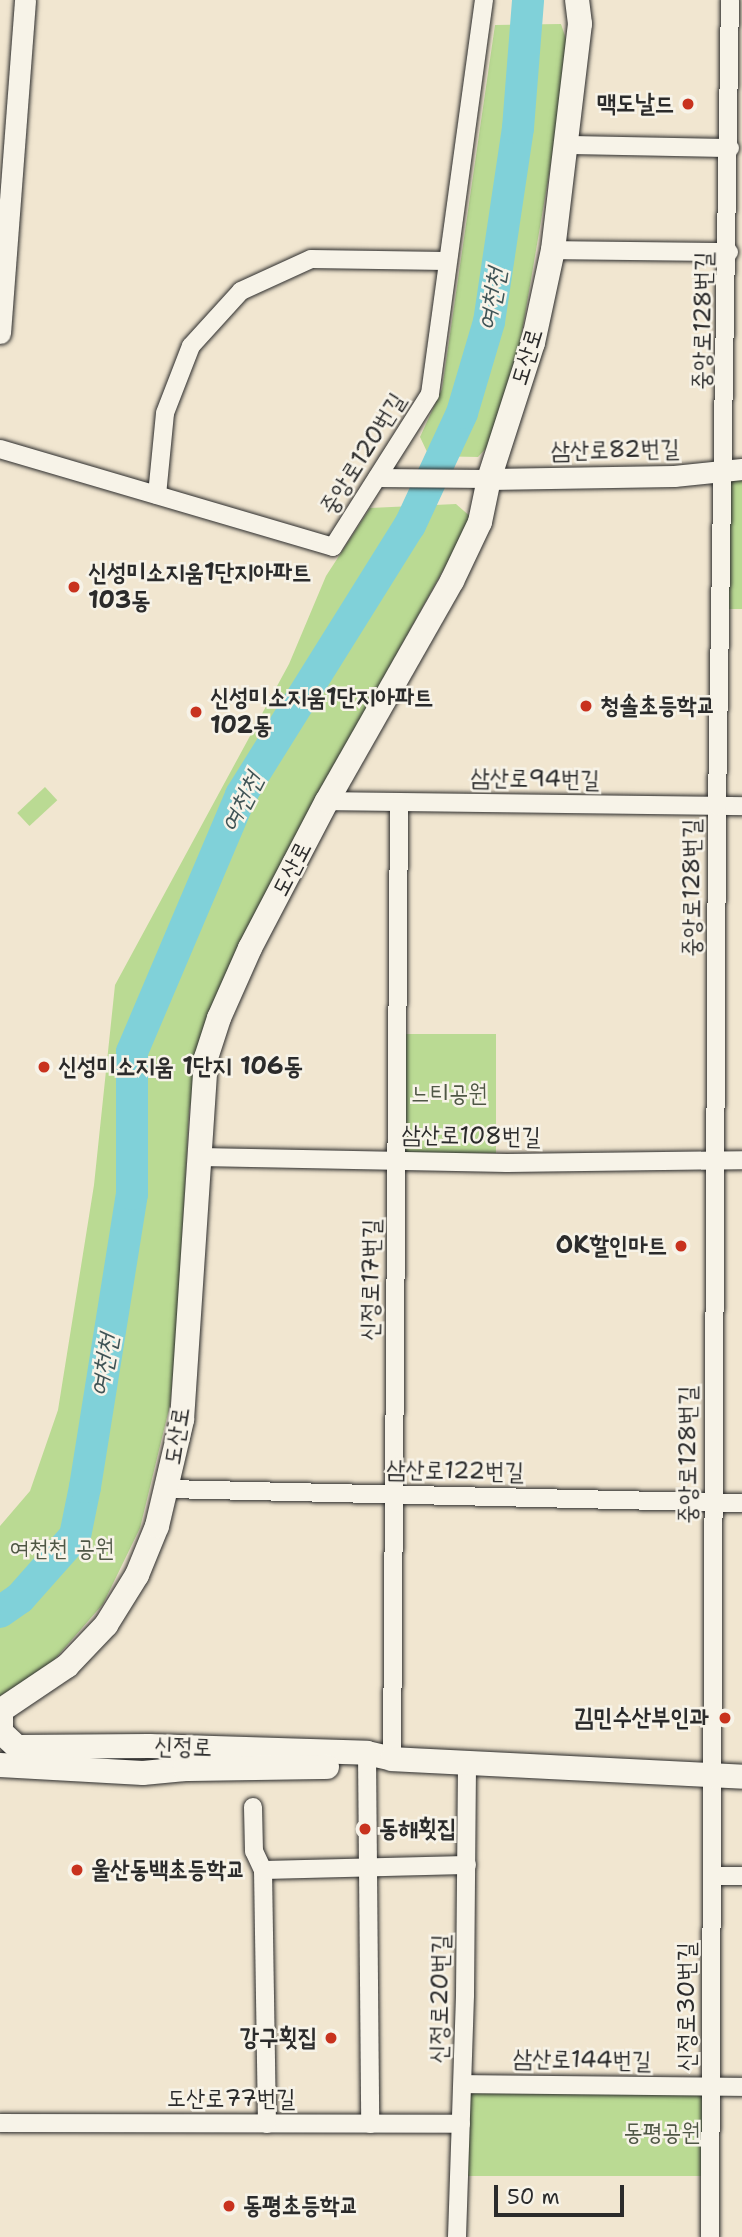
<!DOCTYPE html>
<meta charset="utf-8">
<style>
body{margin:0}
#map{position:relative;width:742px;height:2237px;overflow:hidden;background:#f1e6d0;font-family:"Shantell Sans","Poor Story",sans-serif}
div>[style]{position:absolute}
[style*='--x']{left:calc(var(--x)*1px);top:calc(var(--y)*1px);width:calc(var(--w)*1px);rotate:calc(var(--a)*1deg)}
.green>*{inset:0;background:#bada93;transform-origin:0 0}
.river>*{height:32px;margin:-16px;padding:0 16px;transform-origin:16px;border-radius:16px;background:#80d1d9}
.roads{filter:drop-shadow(0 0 2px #2b2b2b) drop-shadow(0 0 2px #2b2b2b)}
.minor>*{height:18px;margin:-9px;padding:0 9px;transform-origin:9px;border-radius:9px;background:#f7f3e8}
.tertiary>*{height:21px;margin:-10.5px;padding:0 10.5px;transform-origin:10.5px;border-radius:10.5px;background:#f7f3e8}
.secondary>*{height:24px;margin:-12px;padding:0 12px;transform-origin:12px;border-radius:12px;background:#f7f3e8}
.dots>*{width:19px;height:19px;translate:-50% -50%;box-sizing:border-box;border:4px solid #f7f3e8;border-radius:50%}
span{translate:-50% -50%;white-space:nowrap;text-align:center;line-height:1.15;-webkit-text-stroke:5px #f7f3e8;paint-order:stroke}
.poi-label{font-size:24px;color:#2b2b2b;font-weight:700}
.right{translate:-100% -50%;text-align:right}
.left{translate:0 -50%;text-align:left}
.street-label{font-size:24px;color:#2b2b2b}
.park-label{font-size:24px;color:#4f5745}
.water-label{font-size:26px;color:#405456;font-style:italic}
.scale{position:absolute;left:494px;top:2185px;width:130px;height:32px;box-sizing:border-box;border:4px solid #2b2b2b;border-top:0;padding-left:9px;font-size:21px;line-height:24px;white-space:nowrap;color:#2b2b2b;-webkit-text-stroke:5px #f7f3e8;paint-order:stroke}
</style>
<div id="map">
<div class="green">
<div style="clip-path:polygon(561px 24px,570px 51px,520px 344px,488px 446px,478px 457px,429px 456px,420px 437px,442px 389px,495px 25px)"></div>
<div style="left:725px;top:469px;width:17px;height:140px"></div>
<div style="clip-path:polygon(456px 504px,472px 518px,331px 772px,201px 1054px,189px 1111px,177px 1336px,170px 1405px,140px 1528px,103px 1604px,48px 1667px,0 1696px,0 1526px,30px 1491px,58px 1410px,94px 1185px,115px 985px,289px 664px,326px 576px,370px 508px)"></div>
<div style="left:45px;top:787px;width:18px;height:38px;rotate:47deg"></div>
<div style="left:402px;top:1034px;width:94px;height:119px"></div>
<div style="left:463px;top:2084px;width:248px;height:92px"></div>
</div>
<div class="river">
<div style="--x:0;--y:1612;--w:24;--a:-35"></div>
<div style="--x:20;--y:1598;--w:83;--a:-48.4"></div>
<div style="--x:75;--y:1536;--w:50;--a:-78.5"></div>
<div style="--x:85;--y:1487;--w:297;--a:-80.9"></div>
<div style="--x:132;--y:1194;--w:142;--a:-90"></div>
<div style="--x:132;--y:1052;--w:279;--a:-67"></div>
<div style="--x:241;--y:795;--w:319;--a:-58"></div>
<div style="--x:410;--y:525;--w:123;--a:-65.1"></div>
<div style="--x:462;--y:413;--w:95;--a:-73.5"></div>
<div style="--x:489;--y:322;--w:196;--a:-81.5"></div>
<div style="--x:518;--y:128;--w:128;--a:-85.5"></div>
</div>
<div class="roads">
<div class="minor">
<div style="--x:567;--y:145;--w:163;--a:1.1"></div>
<div style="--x:553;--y:250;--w:176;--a:0.7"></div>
<div style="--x:0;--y:449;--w:347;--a:16.4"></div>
<div style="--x:333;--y:547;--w:181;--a:-57.6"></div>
<div style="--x:430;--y:394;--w:398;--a:-82.2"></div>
<div style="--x:377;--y:478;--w:112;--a:0.5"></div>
<div style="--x:157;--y:495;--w:82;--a:-84.4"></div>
<div style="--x:165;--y:413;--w:72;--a:-68.8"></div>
<div style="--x:191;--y:346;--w:74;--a:-47.7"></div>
<div style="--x:241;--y:291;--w:77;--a:-24.6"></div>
<div style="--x:311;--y:259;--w:135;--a:0.8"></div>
<div style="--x:327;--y:801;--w:415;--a:0.7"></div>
<div style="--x:200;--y:1157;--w:307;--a:1.1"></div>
<div style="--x:507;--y:1163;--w:235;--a:-0.7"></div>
<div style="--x:168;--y:1489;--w:574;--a:1.4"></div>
<div style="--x:367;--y:1753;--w:371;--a:89.5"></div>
<div style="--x:392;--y:1759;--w:957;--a:-89.58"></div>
<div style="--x:253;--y:1807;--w:44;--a:88.7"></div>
<div style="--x:254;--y:1851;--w:21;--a:65"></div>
<div style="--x:712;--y:1876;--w:30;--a:0"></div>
<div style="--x:463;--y:2084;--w:279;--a:0.6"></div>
<div style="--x:0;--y:2123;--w:461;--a:0.1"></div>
<div style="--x:267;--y:2124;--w:254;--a:-90.9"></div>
<div style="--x:263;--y:1870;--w:204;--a:-1.4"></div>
<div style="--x:457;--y:2237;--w:242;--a:-88.1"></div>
<div style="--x:465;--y:1995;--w:233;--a:-89.5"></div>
<div style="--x:710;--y:2237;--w:1431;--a:-89.72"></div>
<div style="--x:717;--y:806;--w:806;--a:-89.08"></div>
</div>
<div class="tertiary">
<div style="--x:0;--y:333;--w:334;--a:-85.7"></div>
<div style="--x:489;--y:479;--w:185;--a:-0.9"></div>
<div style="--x:674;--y:476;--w:68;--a:-5.9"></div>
</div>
<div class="secondary">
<div style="--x:1;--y:1710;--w:22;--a:90"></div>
<div style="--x:1;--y:1732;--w:22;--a:43"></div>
<div style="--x:17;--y:1747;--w:132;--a:-0.4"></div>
<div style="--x:149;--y:1746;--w:218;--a:1.8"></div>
<div style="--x:367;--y:1753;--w:26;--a:13"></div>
<div style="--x:392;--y:1759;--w:350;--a:2.9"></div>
<div style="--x:0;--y:1711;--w:81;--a:-33.9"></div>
<div style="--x:67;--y:1666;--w:57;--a:-46.4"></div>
<div style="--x:106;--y:1625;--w:59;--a:-58.2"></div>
<div style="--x:137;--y:1575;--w:53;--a:-67.8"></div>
<div style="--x:157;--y:1526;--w:109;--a:-76.7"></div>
<div style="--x:182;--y:1420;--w:363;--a:-86.2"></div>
<div style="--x:206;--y:1058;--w:42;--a:-72"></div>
<div style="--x:219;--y:1018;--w:77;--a:-66.1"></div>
<div style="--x:250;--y:948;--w:166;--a:-62.4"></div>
<div style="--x:327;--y:801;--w:253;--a:-60.4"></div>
<div style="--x:452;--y:581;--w:65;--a:-64.6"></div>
<div style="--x:480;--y:522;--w:44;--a:-78.2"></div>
<div style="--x:489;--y:479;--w:143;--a:-72.1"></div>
<div style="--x:533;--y:343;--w:95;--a:-77.9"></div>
<div style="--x:553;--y:250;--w:228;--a:-83.2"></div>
<div style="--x:580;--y:24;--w:24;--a:-97"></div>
<div style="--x:0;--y:1765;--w:143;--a:3.2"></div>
<div style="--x:143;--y:1773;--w:42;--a:-5.4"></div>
<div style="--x:185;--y:1769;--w:142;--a:-0.8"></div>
</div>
</div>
<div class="dots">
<div style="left:688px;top:104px;background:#c8321e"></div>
<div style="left:74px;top:587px;background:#c8321e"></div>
<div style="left:586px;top:706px;background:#c8321e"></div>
<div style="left:196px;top:712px;background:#c8321e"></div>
<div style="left:44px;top:1067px;background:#c8321e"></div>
<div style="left:681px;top:1246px;background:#c8321e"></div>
<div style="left:725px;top:1718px;background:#c8321e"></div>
<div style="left:365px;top:1829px;background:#c8321e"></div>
<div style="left:77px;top:1870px;background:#c8321e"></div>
<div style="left:331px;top:2038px;background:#c8321e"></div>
<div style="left:229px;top:2206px;background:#c8321e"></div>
</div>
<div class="poi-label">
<span class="right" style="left:674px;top:104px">맥도날드</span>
<span class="left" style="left:88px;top:587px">신성미소지움1단지아파트<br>103동</span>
<span class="left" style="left:210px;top:712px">신성미소지움1단지아파트<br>102동</span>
<span class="left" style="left:600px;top:706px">청솔초등학교</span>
<span class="left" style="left:58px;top:1067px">신성미소지움 1단지 106동</span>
<span class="right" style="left:667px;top:1246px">OK할인마트</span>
<span class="right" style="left:709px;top:1718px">김민수산부인과</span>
<span class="left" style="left:379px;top:1829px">동해횟집</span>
<span class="left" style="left:91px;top:1870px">울산동백초등학교</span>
<span class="right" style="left:317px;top:2038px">강구횟집</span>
<span class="left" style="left:243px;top:2206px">동평초등학교</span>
</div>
<div class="street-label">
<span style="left:703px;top:321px;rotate:-89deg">중앙로128번길</span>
<span style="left:527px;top:357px;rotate:-73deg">도산로</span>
<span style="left:615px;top:450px;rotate:-1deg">삼산로82번길</span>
<span style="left:363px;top:454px;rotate:-58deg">중앙로120번길</span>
<span style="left:535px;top:779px;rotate:1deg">삼산로94번길</span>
<span style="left:292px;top:869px;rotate:-63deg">도산로</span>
<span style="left:692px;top:888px;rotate:-90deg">중앙로128번길</span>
<span style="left:471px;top:1136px;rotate:1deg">삼산로108번길</span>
<span style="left:371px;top:1280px;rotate:-89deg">신정로17번길</span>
<span style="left:177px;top:1436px;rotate:-81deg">도산로</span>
<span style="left:688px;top:1455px;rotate:-90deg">중앙로128번길</span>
<span style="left:455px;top:1471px;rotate:1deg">삼산로122번길</span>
<span style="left:183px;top:1747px;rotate:2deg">신정로</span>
<span style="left:440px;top:1999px;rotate:-89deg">신정로20번길</span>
<span style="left:687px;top:2007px;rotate:-90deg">신정로30번길</span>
<span style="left:582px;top:2060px;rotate:1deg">삼산로144번길</span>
<span style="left:231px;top:2099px">도산로77번길</span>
</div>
<div class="park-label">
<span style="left:449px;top:1094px">느티공원</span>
<span style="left:62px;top:1549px">여천천 공원</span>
<span style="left:662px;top:2133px">동평공원</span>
</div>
<div class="water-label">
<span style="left:491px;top:299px;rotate:-80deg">여천천</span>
<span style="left:241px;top:802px;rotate:-63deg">여천천</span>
<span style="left:103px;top:1365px;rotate:-80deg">여천천</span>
</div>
<div class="scale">50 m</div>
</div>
